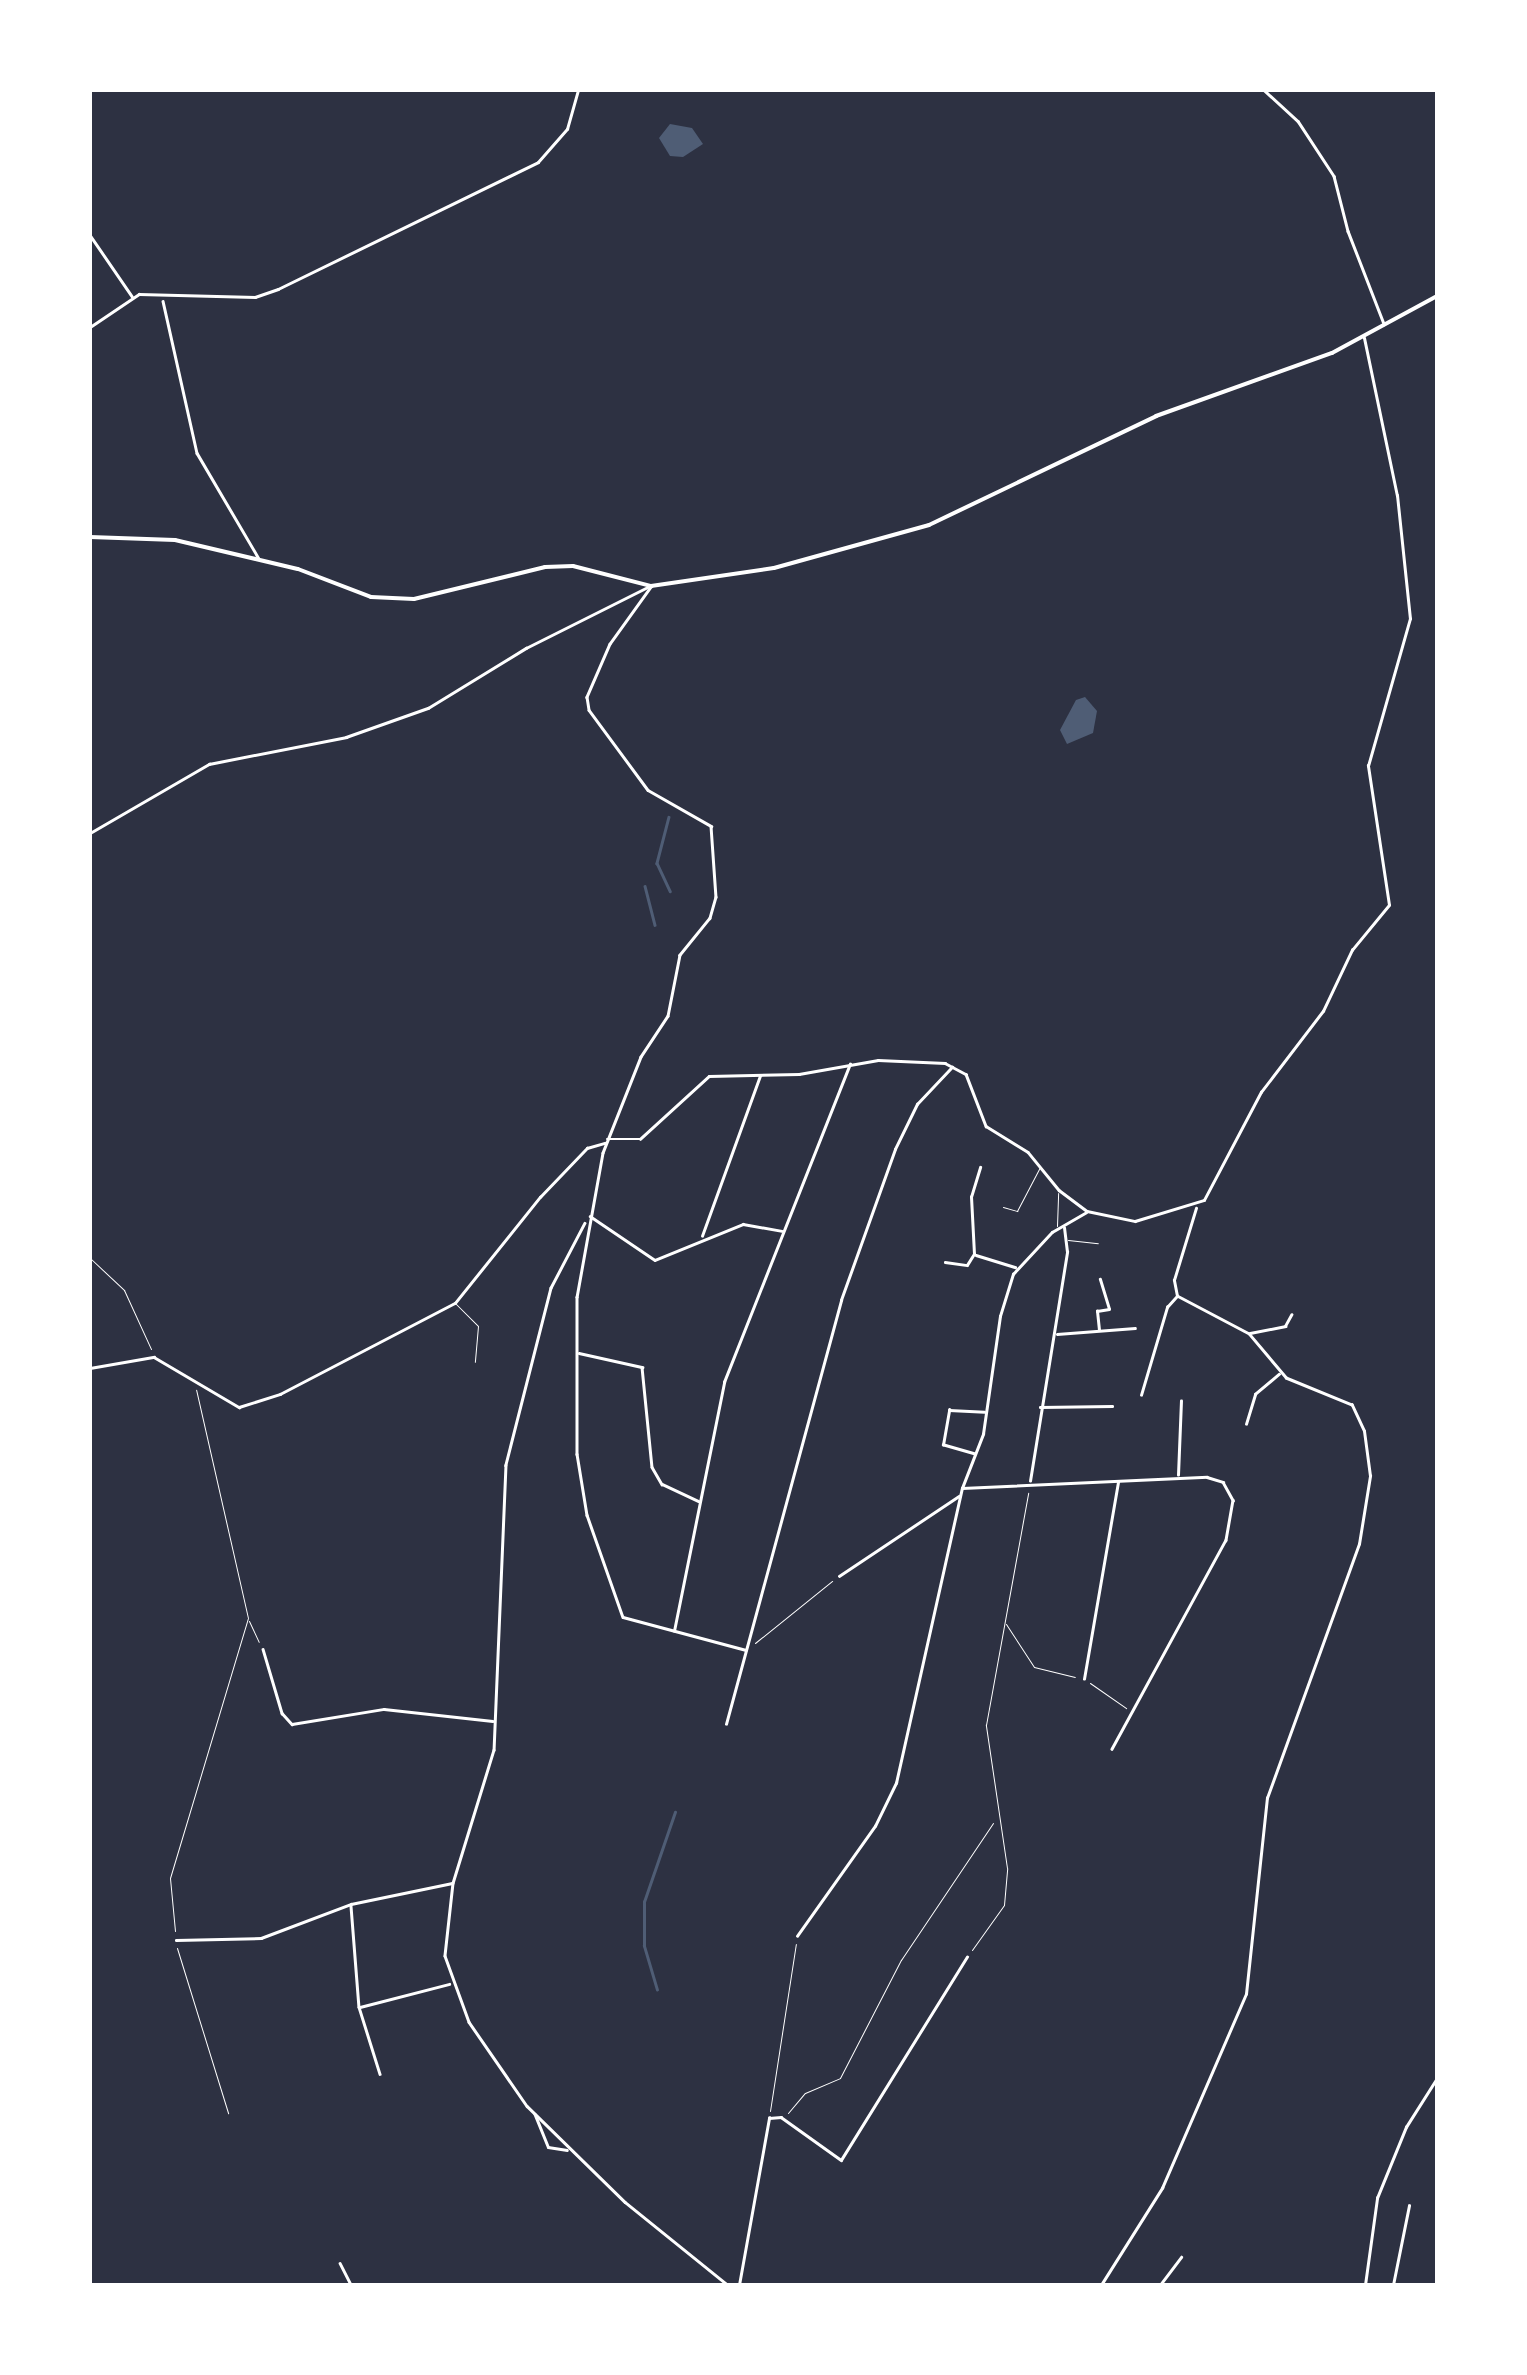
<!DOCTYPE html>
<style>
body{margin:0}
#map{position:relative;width:1527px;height:2375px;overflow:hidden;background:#2d3142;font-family:"DM Sans",sans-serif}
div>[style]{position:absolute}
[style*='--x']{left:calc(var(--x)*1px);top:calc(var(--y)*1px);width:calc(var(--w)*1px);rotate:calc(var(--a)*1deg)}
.water>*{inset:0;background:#4f5d75}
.stream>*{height:2.5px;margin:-1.25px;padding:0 1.25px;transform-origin:1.25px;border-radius:1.25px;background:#4f5d75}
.path>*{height:1px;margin:-0.5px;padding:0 0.5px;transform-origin:0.5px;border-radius:0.5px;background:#fff}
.service>*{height:1px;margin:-0.5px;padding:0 0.5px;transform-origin:0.5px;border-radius:0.5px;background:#fff}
.minor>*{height:2.5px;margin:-1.25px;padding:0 1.25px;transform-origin:1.25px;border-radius:1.25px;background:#fff}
.tertiary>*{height:2.5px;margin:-1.25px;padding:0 1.25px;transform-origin:1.25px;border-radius:1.25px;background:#fff}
.secondary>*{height:4px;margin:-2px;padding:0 2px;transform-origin:2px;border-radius:2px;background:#fff}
span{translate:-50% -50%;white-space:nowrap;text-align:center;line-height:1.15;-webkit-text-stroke:9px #fff;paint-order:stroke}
.frame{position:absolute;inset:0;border:92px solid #fff;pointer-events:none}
</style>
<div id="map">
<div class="water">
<div style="clip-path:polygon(670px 124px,692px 128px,703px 144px,683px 157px,670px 156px,659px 138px)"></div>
<div style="clip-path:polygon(1085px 697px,1097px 711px,1093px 733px,1067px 744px,1060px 730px,1076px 700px)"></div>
</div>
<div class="stream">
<div style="--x:669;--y:817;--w:48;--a:104.6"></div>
<div style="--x:657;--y:863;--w:31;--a:65"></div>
<div style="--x:645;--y:886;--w:40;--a:75.6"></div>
<div style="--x:657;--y:1990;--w:46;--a:-106.5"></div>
<div style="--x:644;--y:1946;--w:44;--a:-90"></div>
<div style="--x:644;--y:1902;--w:95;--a:-71"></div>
</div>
<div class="path">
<div style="--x:90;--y:1258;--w:47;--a:43.3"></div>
<div style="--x:124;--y:1290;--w:65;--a:65.4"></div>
<div style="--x:249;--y:1621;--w:23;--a:65"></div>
<div style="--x:1006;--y:1624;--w:51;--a:56.9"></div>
<div style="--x:1034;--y:1667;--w:42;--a:13.7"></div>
<div style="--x:755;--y:1643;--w:99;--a:-38.8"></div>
<div style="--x:1090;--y:1683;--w:44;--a:34.8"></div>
<div style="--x:175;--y:1931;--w:53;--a:-95.4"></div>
<div style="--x:170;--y:1878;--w:271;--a:-73.3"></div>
<div style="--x:248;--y:1618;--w:234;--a:-102.8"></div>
<div style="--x:177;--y:1948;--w:173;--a:72.8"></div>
<div style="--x:972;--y:1950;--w:55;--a:-54.6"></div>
<div style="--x:1004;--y:1905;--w:37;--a:-85"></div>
<div style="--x:1007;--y:1868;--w:145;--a:-98.4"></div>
<div style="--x:986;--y:1725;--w:236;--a:-79.7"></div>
<div style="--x:770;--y:2111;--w:169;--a:-81.2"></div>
<div style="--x:788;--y:2113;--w:26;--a:-50"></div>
<div style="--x:805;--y:2093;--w:38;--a:-23"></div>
<div style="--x:840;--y:2078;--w:133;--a:-62.7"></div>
<div style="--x:901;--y:1960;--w:165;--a:-56.1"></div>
</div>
<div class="service">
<div style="--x:1003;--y:1207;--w:15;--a:16"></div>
<div style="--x:1017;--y:1211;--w:50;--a:-62.4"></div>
<div style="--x:1057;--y:1226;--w:33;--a:-88"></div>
<div style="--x:1068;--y:1240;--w:30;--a:6"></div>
<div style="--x:456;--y:1304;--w:31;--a:45"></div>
<div style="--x:478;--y:1326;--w:36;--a:95"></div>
</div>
<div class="minor">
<div style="--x:1264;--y:90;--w:46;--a:42.4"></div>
<div style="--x:1298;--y:121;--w:66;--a:56.8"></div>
<div style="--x:1334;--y:176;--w:57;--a:75.7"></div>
<div style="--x:1348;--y:231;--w:100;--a:68.8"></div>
<div style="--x:651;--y:587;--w:70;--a:125.7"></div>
<div style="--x:610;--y:644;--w:58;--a:113.5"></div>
<div style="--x:587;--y:697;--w:13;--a:81"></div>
<div style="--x:589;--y:710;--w:99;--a:53.6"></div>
<div style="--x:648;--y:790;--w:73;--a:29.7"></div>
<div style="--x:711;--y:826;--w:71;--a:86"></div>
<div style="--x:716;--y:897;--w:22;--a:106"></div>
<div style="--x:710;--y:918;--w:48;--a:129"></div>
<div style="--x:680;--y:955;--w:62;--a:101.1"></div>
<div style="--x:668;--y:1016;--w:49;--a:123.4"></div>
<div style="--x:641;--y:1057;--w:103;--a:111.6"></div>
<div style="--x:603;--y:1153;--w:146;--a:100.2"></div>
<div style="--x:577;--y:1297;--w:157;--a:90"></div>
<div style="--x:577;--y:1454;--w:62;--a:80.7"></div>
<div style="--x:587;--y:1515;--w:108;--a:70.6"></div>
<div style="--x:623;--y:1617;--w:127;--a:15"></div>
<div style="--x:90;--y:833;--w:138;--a:-30.1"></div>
<div style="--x:209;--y:764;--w:140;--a:-11.1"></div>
<div style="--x:346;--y:737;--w:87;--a:-19.5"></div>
<div style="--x:428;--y:708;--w:115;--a:-31.5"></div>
<div style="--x:526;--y:648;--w:139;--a:-26.6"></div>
<div style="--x:607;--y:1139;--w:33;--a:0"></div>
<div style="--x:640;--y:1139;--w:93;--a:-42.4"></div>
<div style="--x:709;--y:1076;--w:90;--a:-1.3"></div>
<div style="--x:799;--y:1074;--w:80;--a:-10"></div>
<div style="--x:878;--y:1060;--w:67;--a:2.6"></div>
<div style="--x:945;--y:1063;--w:24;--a:28"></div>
<div style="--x:966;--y:1074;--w:56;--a:69"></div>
<div style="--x:986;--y:1126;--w:49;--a:31.8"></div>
<div style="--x:1028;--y:1152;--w:49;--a:50.8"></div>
<div style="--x:1059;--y:1190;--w:35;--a:37"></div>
<div style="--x:1087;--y:1211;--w:49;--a:11.8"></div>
<div style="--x:1135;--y:1221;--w:72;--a:-16.9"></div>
<div style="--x:1204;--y:1200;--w:122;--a:-62.2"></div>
<div style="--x:1261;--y:1092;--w:102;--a:-52.6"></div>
<div style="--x:1323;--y:1011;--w:68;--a:-64.6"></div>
<div style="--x:1352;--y:950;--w:58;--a:-50.6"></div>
<div style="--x:1389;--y:905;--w:141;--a:-98.6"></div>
<div style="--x:1368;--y:766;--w:153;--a:-74.1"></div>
<div style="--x:1410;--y:619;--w:124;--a:-96"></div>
<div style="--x:1397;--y:496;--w:161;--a:-101.8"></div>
<div style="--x:590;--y:1216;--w:78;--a:34.1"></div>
<div style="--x:655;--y:1260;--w:95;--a:-22.2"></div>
<div style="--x:743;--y:1224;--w:39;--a:10"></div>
<div style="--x:585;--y:1223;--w:73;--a:117.6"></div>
<div style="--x:551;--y:1288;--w:183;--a:104.3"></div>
<div style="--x:506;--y:1465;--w:285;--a:92.4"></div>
<div style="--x:494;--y:1750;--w:139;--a:107.1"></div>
<div style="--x:453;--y:1883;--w:73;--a:96.3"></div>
<div style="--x:445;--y:1956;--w:70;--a:70"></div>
<div style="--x:469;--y:2022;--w:102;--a:55.4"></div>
<div style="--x:527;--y:2106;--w:137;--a:44.4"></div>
<div style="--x:625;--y:2202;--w:132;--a:38.9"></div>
<div style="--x:702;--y:1236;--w:170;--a:-70.1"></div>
<div style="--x:976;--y:1255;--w:41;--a:17.1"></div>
<div style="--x:945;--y:1262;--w:22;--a:8"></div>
<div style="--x:967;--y:1265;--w:13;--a:-58"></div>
<div style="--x:974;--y:1254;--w:57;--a:-93"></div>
<div style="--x:971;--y:1197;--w:31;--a:-73"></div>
<div style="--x:1099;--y:1330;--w:19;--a:-96"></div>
<div style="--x:1097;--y:1311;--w:12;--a:-9"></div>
<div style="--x:1109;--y:1309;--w:31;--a:-107"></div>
<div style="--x:1250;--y:1333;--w:36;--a:-11"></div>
<div style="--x:1285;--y:1326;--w:13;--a:-61"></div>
<div style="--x:1057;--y:1334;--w:78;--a:-4.4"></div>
<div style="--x:579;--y:1353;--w:65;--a:12.5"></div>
<div style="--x:642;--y:1367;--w:100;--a:84.3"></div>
<div style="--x:652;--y:1467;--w:20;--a:60"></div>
<div style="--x:662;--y:1484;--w:40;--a:25"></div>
<div style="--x:90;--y:1368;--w:65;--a:-9.8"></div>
<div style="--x:154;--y:1357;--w:99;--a:30.5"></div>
<div style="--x:239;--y:1407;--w:43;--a:-17.6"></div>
<div style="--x:280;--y:1394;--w:197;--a:-27.5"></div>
<div style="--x:455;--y:1303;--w:136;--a:-51.3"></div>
<div style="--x:540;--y:1197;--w:68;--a:-46.2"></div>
<div style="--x:587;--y:1148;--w:18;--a:-16"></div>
<div style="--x:1141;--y:1395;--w:92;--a:-73.5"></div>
<div style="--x:1167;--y:1307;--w:15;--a:-48"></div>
<div style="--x:1040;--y:1407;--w:72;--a:-0.8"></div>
<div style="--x:1246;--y:1424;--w:31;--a:-73"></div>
<div style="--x:1255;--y:1394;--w:31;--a:-40"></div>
<div style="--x:975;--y:1454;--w:33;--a:-164"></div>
<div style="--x:943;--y:1445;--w:36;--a:-80"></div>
<div style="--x:949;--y:1410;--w:35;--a:3"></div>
<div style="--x:1178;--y:1475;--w:74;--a:-87.7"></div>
<div style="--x:1030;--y:1481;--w:232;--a:-80.8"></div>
<div style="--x:1067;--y:1252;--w:24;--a:-97"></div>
<div style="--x:962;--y:1488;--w:245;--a:-2.6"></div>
<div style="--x:1207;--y:1477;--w:17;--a:17"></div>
<div style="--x:1223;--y:1482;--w:21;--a:61"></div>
<div style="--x:1233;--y:1500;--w:41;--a:99.9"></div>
<div style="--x:1226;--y:1540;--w:238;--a:118.6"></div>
<div style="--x:839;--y:1576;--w:144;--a:-33.7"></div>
<div style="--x:674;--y:1631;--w:254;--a:-78.6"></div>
<div style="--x:724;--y:1382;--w:342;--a:-68.4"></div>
<div style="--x:263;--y:1649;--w:67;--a:73.5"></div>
<div style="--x:282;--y:1713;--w:15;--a:48"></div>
<div style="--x:292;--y:1724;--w:93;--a:-9.3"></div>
<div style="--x:384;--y:1709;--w:109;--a:6.3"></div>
<div style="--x:1084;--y:1679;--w:200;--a:-80.2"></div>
<div style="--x:726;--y:1724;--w:439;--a:-74.8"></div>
<div style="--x:841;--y:1300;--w:160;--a:-70.3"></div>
<div style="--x:895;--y:1149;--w:50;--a:-63.9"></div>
<div style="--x:917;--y:1104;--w:51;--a:-46.6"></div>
<div style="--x:351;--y:1906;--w:101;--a:85.5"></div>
<div style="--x:359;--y:2007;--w:70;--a:72.6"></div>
<div style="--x:797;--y:1936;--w:135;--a:-54.7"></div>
<div style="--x:875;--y:1826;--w:48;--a:-64"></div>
<div style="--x:896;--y:1783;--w:302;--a:-77.4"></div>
<div style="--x:962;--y:1488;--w:58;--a:-68.7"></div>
<div style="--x:983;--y:1434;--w:119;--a:-81.8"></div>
<div style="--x:1000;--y:1316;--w:44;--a:-72.8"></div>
<div style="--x:1013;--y:1274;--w:57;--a:-47.1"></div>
<div style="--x:1052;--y:1232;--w:39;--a:-30"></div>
<div style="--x:176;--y:1940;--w:85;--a:-1.3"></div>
<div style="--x:261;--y:1938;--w:96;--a:-20.7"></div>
<div style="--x:351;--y:1904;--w:103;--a:-11.7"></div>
<div style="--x:360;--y:2007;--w:92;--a:-14.5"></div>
<div style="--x:535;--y:2114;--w:35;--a:68"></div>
<div style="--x:548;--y:2147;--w:19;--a:9"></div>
<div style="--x:340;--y:2263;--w:25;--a:63"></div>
<div style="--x:739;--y:2285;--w:170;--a:-79.8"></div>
<div style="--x:769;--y:2118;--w:12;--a:-5"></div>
<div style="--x:781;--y:2117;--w:74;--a:35.6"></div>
<div style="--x:841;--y:2160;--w:239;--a:-58.2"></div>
<div style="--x:1101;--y:2285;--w:115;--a:-57.8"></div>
<div style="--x:1162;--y:2188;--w:211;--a:-66.6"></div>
<div style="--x:1246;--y:1994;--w:197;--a:-83.9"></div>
<div style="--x:1267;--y:1798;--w:270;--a:-70.1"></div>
<div style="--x:1359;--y:1544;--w:69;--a:-80.8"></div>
<div style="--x:1370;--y:1476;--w:45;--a:-97.6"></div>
<div style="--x:1364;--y:1431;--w:29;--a:-115"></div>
<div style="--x:1352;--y:1405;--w:71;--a:-157.8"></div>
<div style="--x:1286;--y:1378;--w:57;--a:-130.1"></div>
<div style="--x:1249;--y:1334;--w:81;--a:-152.2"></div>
<div style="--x:1177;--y:1296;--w:16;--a:-101"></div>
<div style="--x:1174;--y:1280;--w:75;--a:-73"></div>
<div style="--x:1160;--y:2285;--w:35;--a:-53"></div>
<div style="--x:1365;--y:2285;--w:88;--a:-82.1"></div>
<div style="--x:1377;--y:2198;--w:77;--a:-67.8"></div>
<div style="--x:1406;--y:2127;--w:58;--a:-57.7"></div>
<div style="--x:1393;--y:2285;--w:81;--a:-78.6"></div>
</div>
<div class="tertiary">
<div style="--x:90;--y:235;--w:74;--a:55.5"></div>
<div style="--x:163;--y:301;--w:156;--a:77.4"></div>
<div style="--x:197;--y:453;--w:121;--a:59.6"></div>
<div style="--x:90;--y:327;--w:59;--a:-34"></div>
<div style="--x:139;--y:294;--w:116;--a:1.5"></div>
<div style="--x:255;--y:297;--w:24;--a:-19"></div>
<div style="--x:278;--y:289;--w:289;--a:-26"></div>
<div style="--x:538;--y:162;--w:44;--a:-48.7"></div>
<div style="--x:567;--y:129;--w:41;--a:-74.2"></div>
</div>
<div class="secondary">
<div style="--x:90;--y:537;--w:85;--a:2"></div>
<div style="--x:175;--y:540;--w:126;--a:13.3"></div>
<div style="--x:298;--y:569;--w:78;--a:21"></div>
<div style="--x:371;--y:597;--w:43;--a:2.7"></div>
<div style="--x:414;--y:599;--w:135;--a:-13.7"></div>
<div style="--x:545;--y:567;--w:28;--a:-2"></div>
<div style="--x:573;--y:566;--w:81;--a:14.4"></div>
<div style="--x:651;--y:586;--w:124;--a:-8.3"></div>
<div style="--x:774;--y:568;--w:161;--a:-15.5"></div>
<div style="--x:929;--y:525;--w:252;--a:-25.6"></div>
<div style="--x:1156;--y:416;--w:187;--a:-19.7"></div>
<div style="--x:1332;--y:353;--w:119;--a:-28.5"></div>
</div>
<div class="frame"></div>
</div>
